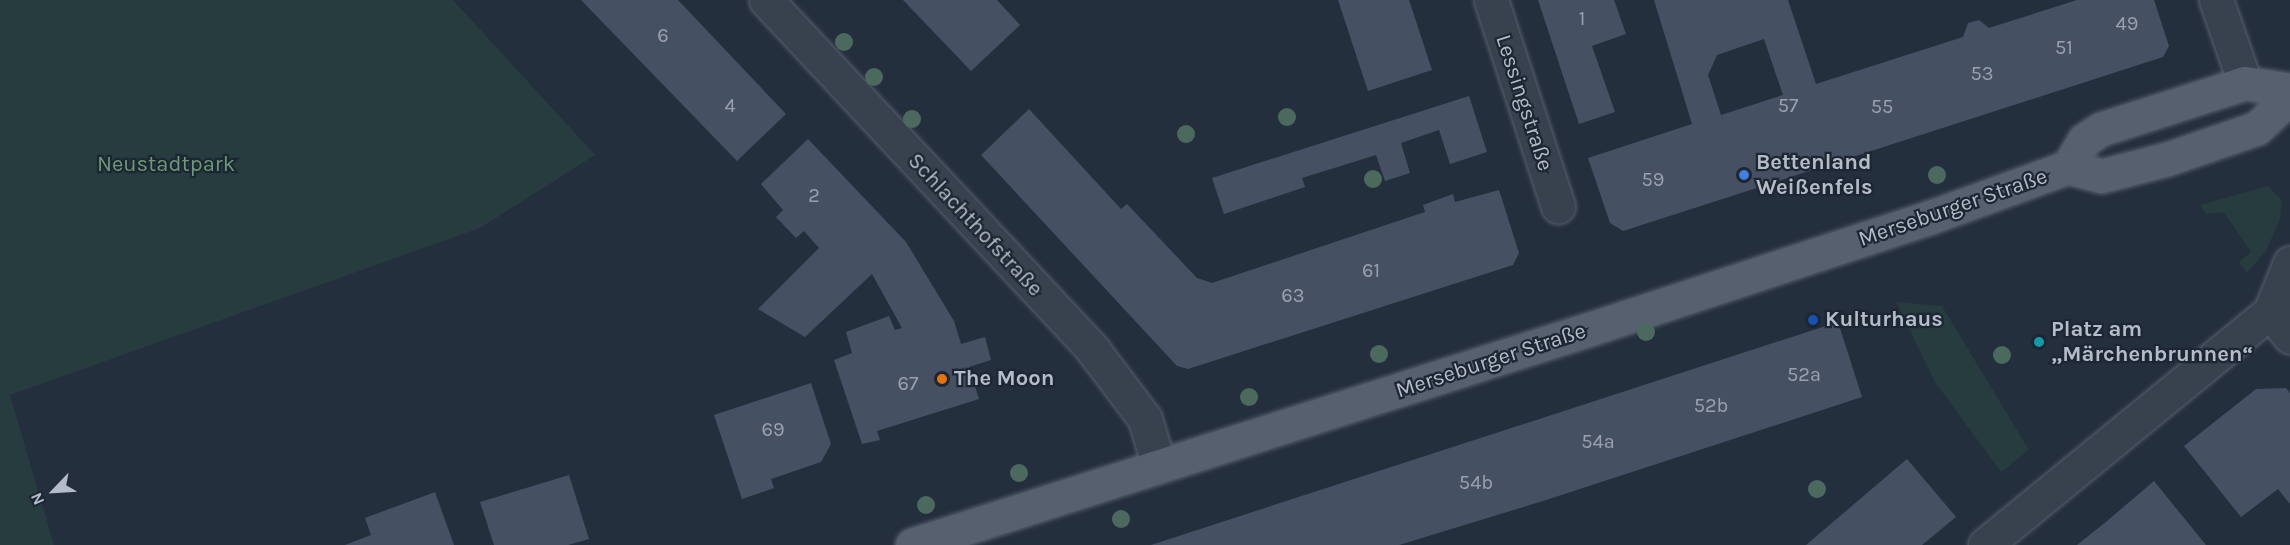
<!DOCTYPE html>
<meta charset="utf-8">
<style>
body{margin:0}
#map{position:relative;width:2290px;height:545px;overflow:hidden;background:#242f3e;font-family:Karla,sans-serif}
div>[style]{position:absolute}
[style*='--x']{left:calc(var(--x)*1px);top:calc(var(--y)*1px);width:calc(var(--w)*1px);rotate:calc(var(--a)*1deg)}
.green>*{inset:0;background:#263c3f}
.building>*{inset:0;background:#455162}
.roads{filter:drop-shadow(0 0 2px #565f6c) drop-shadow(0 0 2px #565f6c)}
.minor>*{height:33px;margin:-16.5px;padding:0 16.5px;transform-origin:16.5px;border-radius:16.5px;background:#38414e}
.major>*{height:33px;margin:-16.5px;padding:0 16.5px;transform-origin:16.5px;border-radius:16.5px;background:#56606e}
.trees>*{width:18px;height:18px;margin:-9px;border-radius:50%;background:#4b6a5d}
.dots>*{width:16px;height:16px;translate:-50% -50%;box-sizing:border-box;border:3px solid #1d2633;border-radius:50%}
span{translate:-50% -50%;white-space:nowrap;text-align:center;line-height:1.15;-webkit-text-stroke:4.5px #1d2633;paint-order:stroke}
.number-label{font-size:20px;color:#98a1af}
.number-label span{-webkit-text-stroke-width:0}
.street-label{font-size:22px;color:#b4bcc9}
.poi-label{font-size:22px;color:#b4bcc9;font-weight:700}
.left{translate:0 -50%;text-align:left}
.park-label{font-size:22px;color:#6b9a76}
.north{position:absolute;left:24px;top:461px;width:60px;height:60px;-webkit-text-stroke:4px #1d2633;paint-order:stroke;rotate:245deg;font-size:16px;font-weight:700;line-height:24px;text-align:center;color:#b4bcc9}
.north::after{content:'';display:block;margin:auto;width:21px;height:27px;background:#b4bcc9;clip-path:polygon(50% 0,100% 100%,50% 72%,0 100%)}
</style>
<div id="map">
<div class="green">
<div style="clip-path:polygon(0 0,453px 0,595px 155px,480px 228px,10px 395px,54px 545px,0 545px)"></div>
<div style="clip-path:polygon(2268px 186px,2282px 200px,2280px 219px,2266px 251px,2247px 273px,2239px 262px,2251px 252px,2224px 212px,2206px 214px,2200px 205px)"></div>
<div style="clip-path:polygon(1896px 302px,1942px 306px,2029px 450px,2001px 472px,1935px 382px)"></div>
</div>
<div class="building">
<div style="clip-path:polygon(581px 0,678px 0,786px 114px,737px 161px)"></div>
<div style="clip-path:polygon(903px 0,997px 0,1020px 25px,971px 71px)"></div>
<div style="clip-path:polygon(1338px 0,1409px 0,1432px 70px,1368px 91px)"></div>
<div style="clip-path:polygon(1538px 0,1614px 0,1626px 34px,1592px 46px,1615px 112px,1579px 124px)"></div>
<div style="clip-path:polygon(evenodd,1654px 0,1788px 0,1816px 84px,1963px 37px,1968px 23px,1979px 20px,1989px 28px,2077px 0,2154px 0,2169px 46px,2163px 57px,1623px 231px,1610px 223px,1588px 158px,1692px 124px,1654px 0,1764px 39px,1783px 95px,1721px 115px,1708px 75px,1717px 55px,1764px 39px)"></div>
<div style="clip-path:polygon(1469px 96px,1487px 152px,1450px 164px,1439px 130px,1401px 143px,1410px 173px,1385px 181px,1376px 155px,1302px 178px,1305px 187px,1224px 214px,1212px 178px)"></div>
<div style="clip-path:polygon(1029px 109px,1121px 209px,1127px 204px,1197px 278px,1212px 283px,1425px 212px,1423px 205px,1453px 194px,1455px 202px,1499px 190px,1519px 253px,1513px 265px,1188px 369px,1177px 366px,981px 155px)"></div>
<div style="clip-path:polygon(808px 139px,906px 242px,954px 321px,961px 344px,985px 337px,991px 360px,969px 367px,979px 399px,877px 431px,880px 440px,862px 444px,834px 360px,852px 353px,846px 332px,889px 316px,895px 330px,902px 328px,872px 274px,805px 337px,758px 309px,819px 248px,804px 231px,796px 238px,776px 217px,783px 210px,761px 184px)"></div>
<div style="clip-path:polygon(1838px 322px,1862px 397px,1543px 501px,1399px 545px,1151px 545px)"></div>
<div style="clip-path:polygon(811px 383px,831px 444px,821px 462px,771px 479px,774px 488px,742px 499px,714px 415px)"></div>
<div style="clip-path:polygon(2286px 388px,2290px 393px,2290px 504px,2278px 489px,2241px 517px,2184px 446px,2256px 389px)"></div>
<div style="clip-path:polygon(1907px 459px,1956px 517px,1922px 545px,1806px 545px)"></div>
<div style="clip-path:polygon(569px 475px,589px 539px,568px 545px,494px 545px,480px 502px)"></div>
<div style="clip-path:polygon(2154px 481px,2206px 545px,2077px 545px,2107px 521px)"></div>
<div style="clip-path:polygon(435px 492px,454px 545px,345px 545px,371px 535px,365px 518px)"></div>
</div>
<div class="roads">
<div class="minor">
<div style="--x:766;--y:0;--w:479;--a:46.9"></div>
<div style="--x:1093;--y:350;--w:86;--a:53"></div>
<div style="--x:1145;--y:419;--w:49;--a:73.4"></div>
<div style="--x:1491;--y:0;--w:217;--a:72"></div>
<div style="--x:2216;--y:0;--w:88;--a:70.7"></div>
<div style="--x:2270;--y:312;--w:53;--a:-67.8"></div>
<div style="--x:2270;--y:312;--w:32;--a:51"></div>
<div style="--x:1985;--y:545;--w:368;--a:-39.3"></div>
<div style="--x:2270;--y:312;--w:21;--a:-17"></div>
</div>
<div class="major">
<div style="--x:2068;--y:167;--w:31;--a:-59"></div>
<div style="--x:2084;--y:140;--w:20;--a:-33"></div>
<div style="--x:2101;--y:129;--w:151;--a:-17.7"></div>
<div style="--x:2245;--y:83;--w:46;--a:8.8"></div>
<div style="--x:912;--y:545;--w:718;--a:-17.68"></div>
<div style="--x:1596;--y:327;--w:349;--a:-18.2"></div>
<div style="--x:1928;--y:218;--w:149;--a:-20"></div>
<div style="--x:2068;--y:167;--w:34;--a:15"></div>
<div style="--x:2101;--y:176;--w:68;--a:-14.4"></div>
<div style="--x:2167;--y:159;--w:95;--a:-19"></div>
<div style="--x:2257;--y:128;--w:45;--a:-43.2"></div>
</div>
</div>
<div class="trees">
<div style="left:844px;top:42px"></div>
<div style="left:874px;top:77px"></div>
<div style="left:1287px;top:117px"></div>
<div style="left:912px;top:119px"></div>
<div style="left:1186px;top:134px"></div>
<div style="left:1937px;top:175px"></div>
<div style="left:1373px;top:179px"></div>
<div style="left:1646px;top:332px"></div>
<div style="left:1379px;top:354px"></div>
<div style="left:2002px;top:355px"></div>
<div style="left:1249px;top:397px"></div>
<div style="left:1019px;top:473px"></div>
<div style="left:1817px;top:489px"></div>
<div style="left:926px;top:505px"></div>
<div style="left:1121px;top:519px"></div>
</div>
<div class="dots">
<div style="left:1744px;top:175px;background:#3f7fe0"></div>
<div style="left:1813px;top:320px;background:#1a4fb4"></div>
<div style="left:2039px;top:342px;background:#0f9aa8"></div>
<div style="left:942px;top:379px;background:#e8710a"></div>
</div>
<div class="number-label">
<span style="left:1582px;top:18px">1</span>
<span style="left:2127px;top:23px">49</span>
<span style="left:663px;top:35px">6</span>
<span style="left:2064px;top:47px">51</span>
<span style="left:1982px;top:73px">53</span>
<span style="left:730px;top:105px">4</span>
<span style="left:1788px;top:105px">57</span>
<span style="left:1882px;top:106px">55</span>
<span style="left:1653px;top:179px">59</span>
<span style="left:814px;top:195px">2</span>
<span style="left:1371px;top:270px">61</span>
<span style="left:1293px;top:295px">63</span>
<span style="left:1804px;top:374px">52a</span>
<span style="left:908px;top:383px">67</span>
<span style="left:1711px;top:405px">52b</span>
<span style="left:773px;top:429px">69</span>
<span style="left:1598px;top:441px">54a</span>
<span style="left:1476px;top:482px">54b</span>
</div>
<div class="street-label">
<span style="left:1524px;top:103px;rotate:72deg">Lessingstraße</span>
<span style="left:1953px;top:208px;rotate:-19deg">Merseburger Straße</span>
<span style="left:975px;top:225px;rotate:47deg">Schlachthofstraße</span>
<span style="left:1491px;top:361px;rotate:-18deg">Merseburger Straße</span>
</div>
<div class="poi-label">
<span class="left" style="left:1756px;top:175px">Bettenland<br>Weißenfels</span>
<span class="left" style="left:1825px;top:320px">Kulturhaus</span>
<span class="left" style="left:2051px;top:342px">Platz am<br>„Märchenbrunnen“</span>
<span class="left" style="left:954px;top:379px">The Moon</span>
</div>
<div class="park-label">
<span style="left:166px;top:165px">Neustadtpark</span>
</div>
<div class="north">N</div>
</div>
